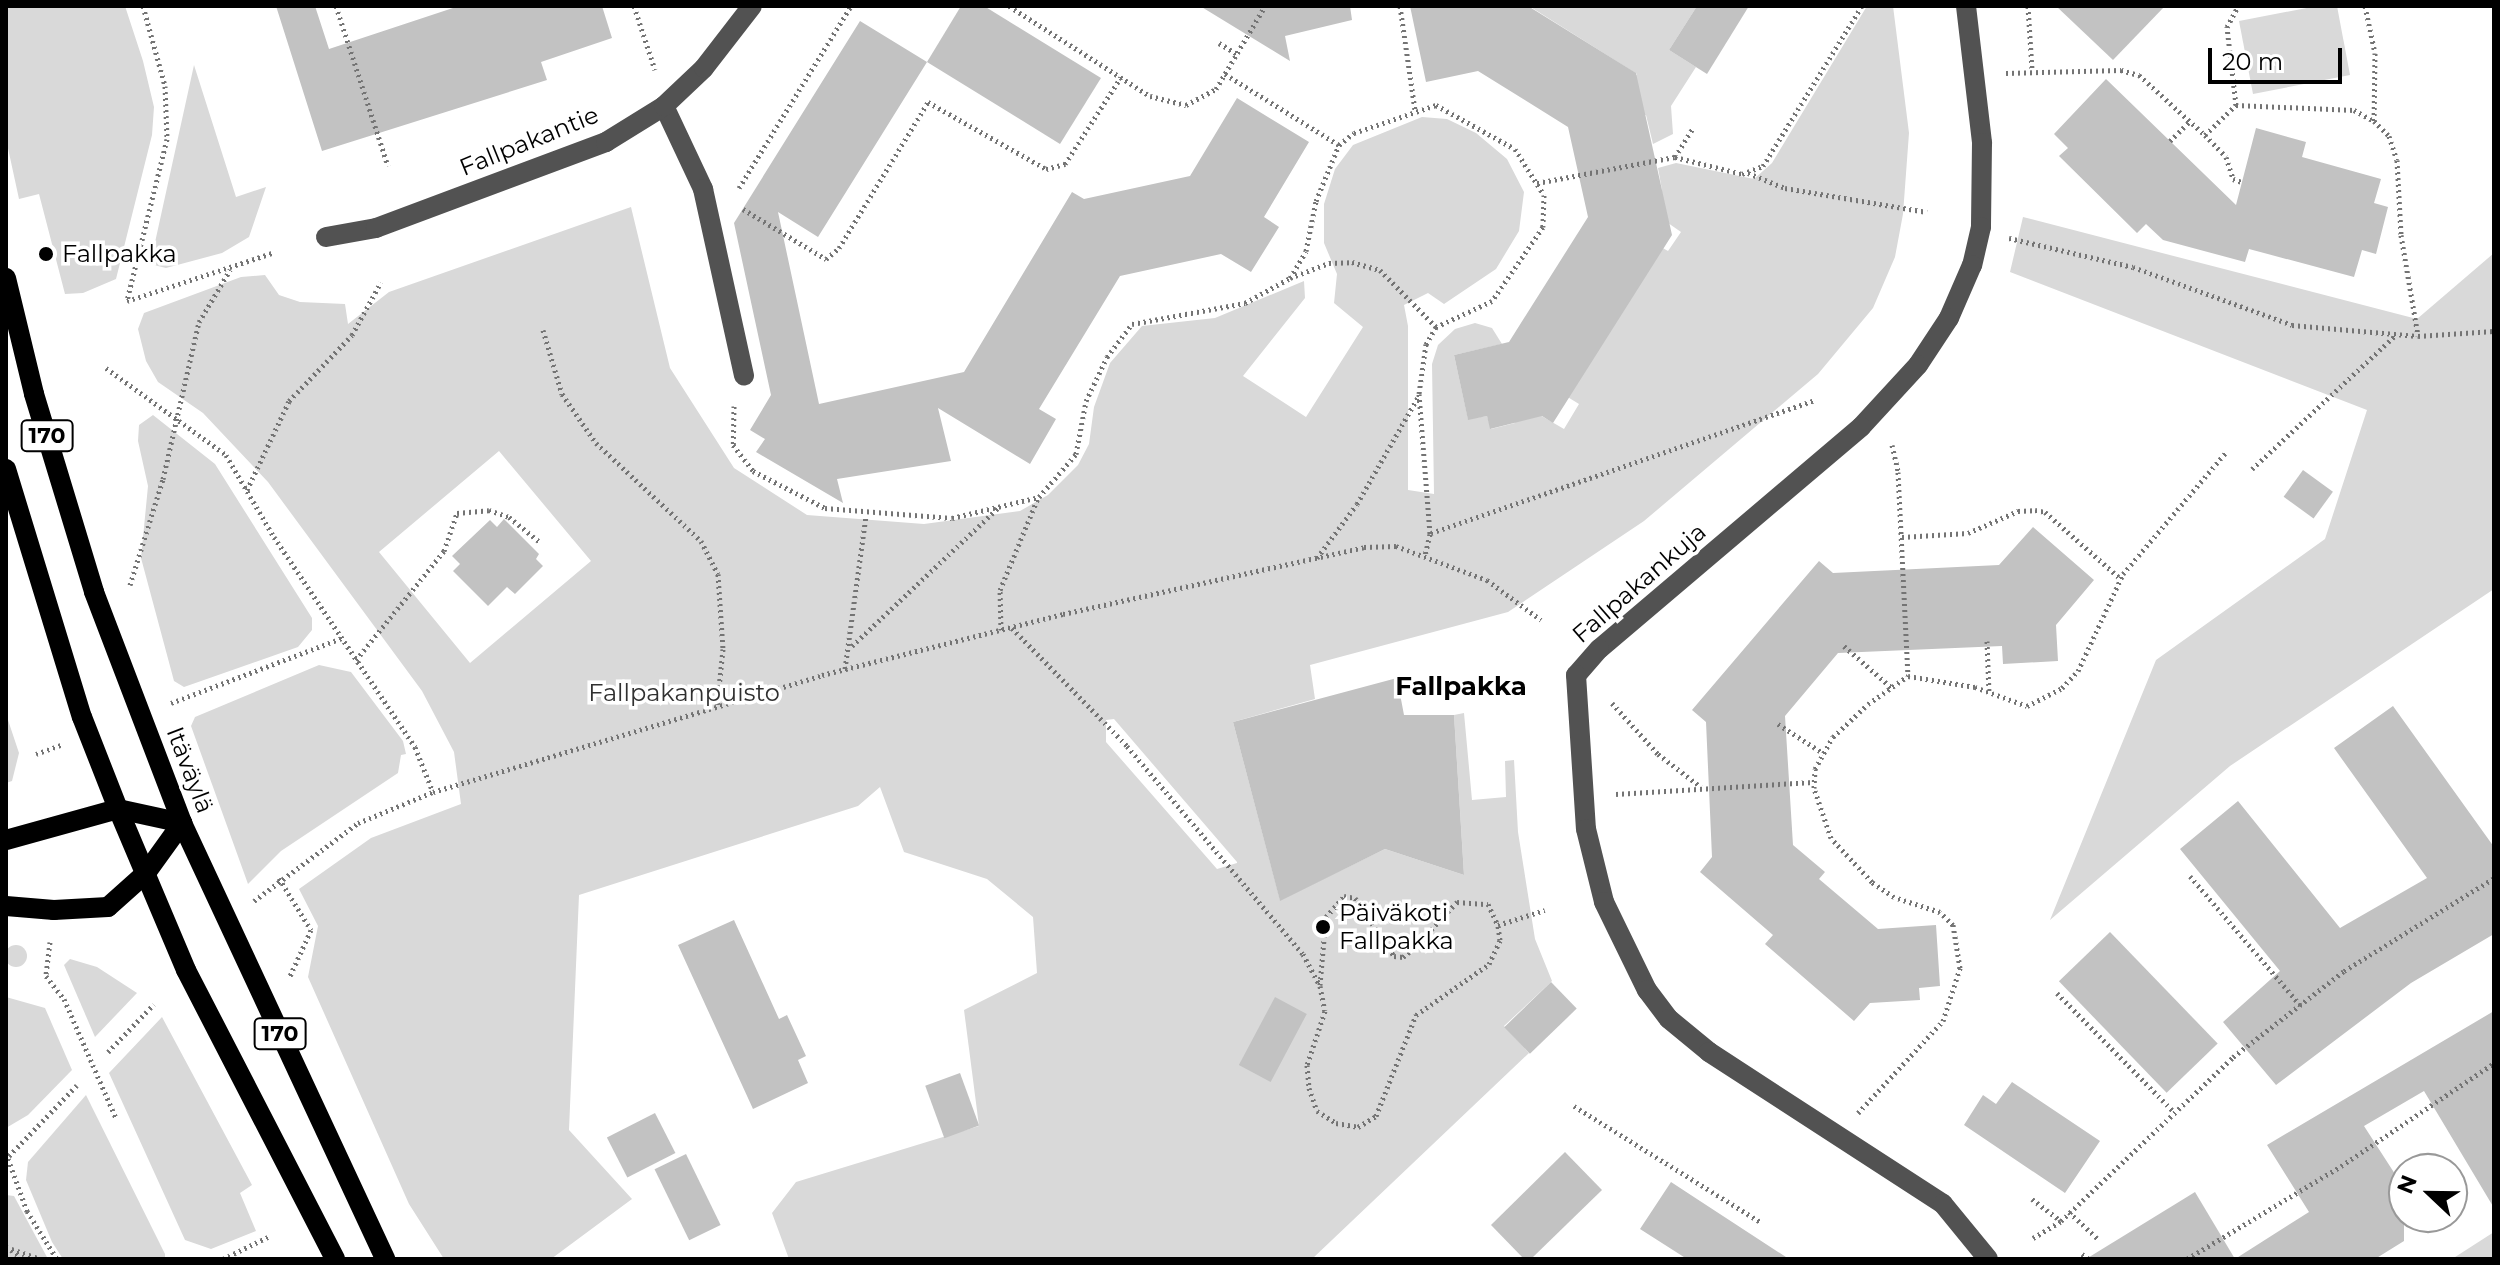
<!DOCTYPE html>
<meta charset="utf-8">
<style>
body{margin:0}
#map{position:relative;width:2500px;height:1265px;overflow:hidden;background:#fff;font-family:Montserrat,sans-serif}
div>[style]{position:absolute}
[style*='--x']{left:calc(var(--x)*1px);top:calc(var(--y)*1px);width:calc(var(--w)*1px);rotate:calc(var(--a)*1deg)}
.green>*{inset:0;background:#d9d9d9}
.round{border-radius:50%}
.building>*{inset:0;background:#c2c2c2;transform-origin:0 0}
.path>*{height:5px;margin-top:-2.5px;transform-origin:0;background:repeating-linear-gradient(90deg,#747474 0 2px,transparent 0 6px)}
.minor>*{height:20px;margin:-10px;padding:0 10px;transform-origin:10px;border-radius:10px;background:#525252}
.major>*{height:20px;margin:-10px;padding:0 10px;transform-origin:10px;border-radius:10px;background:#000}
.dots>*{width:22px;height:22px;translate:-50% -50%;box-sizing:border-box;border:4px solid #fff;border-radius:50%}
span{translate:-50% -50%;white-space:nowrap;text-align:center;line-height:1.15;-webkit-text-stroke:7px #fff;paint-order:stroke}
.shield-label span{padding:2px 6px;background:#fff;border:2px solid;border-radius:6px;-webkit-text-stroke-width:0}
.shield-label{font-size:22px;color:#000;font-weight:700}
.street-label{font-size:24px;color:#000}
.poi-label{font-size:24px;color:#000}
.left{translate:0 -50%;text-align:left}
.park-label{font-size:24px;color:#303030}
.neighbourhood-label{font-size:26px;color:#000;font-weight:700}
.frame{position:absolute;inset:0;border:8px solid #000;pointer-events:none}
.north{position:absolute;left:2388px;top:1153px;width:80px;height:80px;box-sizing:border-box;background:#fff;border:2px solid #999;border-radius:50%;rotate:292deg;font-size:22px;font-weight:700;line-height:32px;text-align:center;color:#000}
.north::after{content:'';display:block;margin:auto;width:28px;height:36px;background:#000;clip-path:polygon(50% 0,100% 100%,50% 72%,0 100%)}
.scale{position:absolute;left:2208px;top:48px;width:134px;height:36px;box-sizing:border-box;border:4px solid #000;border-top:0;padding-left:10px;font-size:24px;line-height:28px;white-space:nowrap;color:#000;-webkit-text-stroke:6px #fff;paint-order:stroke}
</style>
<div id="map">
<div class="green">
<div style="clip-path:polygon(6px 6px,125px 6px,143px 61px,154px 107px,152px 135px,116px 279px,83px 293px,65px 294px,39px 194px,19px 199px,6px 139px)"></div>
<div style="clip-path:polygon(1529px 6px,1697px 6px,1669px 50px,1696px 67px,1671px 106px,1673px 134px,1653px 144px,1646px 115px,1634px 118px,1628px 89px,1637px 74px)"></div>
<div style="clip-path:polygon(evenodd,1867px 6px,1893px 6px,1909px 133px,1903px 214px,1895px 257px,1873px 308px,1818px 374px,1644px 521px,1508px 612px,1310px 665px,1315px 699px,1233px 722px,1280px 900px,1385px 849px,1464px 875px,1454px 715px,1464px 713px,1472px 800px,1506px 797px,1505px 761px,1514px 760px,1518px 832px,1535px 939px,1552px 981px,1504px 1026px,1529px 1053px,1312px 1259px,789px 1259px,772px 1213px,796px 1182px,979px 1126px,964px 1010px,1037px 973px,1033px 917px,987px 879px,904px 852px,880px 787px,858px 806px,579px 895px,569px 1130px,632px 1199px,551px 1259px,444px 1259px,409px 1204px,308px 977px,318px 926px,299px 889px,371px 838px,461px 804px,454px 752px,422px 691px,268px 482px,203px 413px,158px 382px,146px 361px,138px 329px,144px 313px,241px 277px,265px 275px,279px 295px,300px 302px,345px 304px,348px 324px,389px 292px,631px 207px,670px 368px,734px 468px,807px 515px,924px 524px,1020px 511px,1048px 495px,1078px 465px,1089px 444px,1094px 407px,1110px 363px,1142px 326px,1215px 318px,1304px 281px,1305px 298px,1243px 376px,1306px 417px,1363px 327px,1334px 303px,1337px 274px,1324px 243px,1324px 204px,1335px 169px,1353px 145px,1422px 117px,1447px 119px,1476px 133px,1507px 159px,1524px 192px,1519px 231px,1496px 269px,1444px 304px,1428px 293px,1404px 305px,1408px 326px,1408px 490px,1434px 494px,1432px 364px,1438px 345px,1455px 329px,1475px 323px,1492px 328px,1502px 344px,1454px 355px,1468px 419px,1487px 416px,1491px 429px,1515px 423px,1512px 410px,1526px 407px,1564px 429px,1579px 404px,1566px 396px,1661px 247px,1668px 251px,1681px 232px,1658px 216px,1662px 190px,1658px 168px,1676px 163px,1754px 179px,1772px 163px,1867px 6px,499px 451px,591px 561px,470px 663px,379px 552px,499px 451px,1867px 6px,1114px 719px,1237px 862px,1237px 863px,1217px 869px,1106px 742px,1106px 720px,1114px 719px)"></div>
<div style="clip-path:polygon(2317px 6px,2337px 6px,2350px 75px,2253px 94px,2239px 21px)"></div>
<div style="clip-path:polygon(194px 65px,236px 197px,266px 187px,249px 237px,222px 253px,166px 268px,154px 265px,152px 256px)"></div>
<div style="clip-path:polygon(2023px 217px,2417px 319px,2494px 253px,2494px 589px,2230px 766px,2050px 920px,2156px 660px,2325px 539px,2367px 410px,2010px 272px)"></div>
<div style="clip-path:polygon(153px 415px,215px 464px,312px 618px,312px 630px,298px 647px,184px 687px,174px 681px,141px 558px,148px 486px,138px 441px,139px 425px)"></div>
<div style="clip-path:polygon(319px 665px,351px 672px,403px 741px,406px 754px,401px 755px,398px 773px,281px 851px,248px 884px,191px 726px,195px 717px)"></div>
<div style="clip-path:polygon(6px 714px,19px 753px,12px 781px,6px 783px)"></div>
<div class="round" style="left:5px;top:945px;width:22px;height:22px"></div>
<div style="clip-path:polygon(70px 959px,97px 967px,137px 993px,95px 1037px,64px 965px)"></div>
<div style="clip-path:polygon(6px 997px,45px 1008px,72px 1070px,28px 1115px,6px 1128px)"></div>
<div style="clip-path:polygon(162px 1017px,252px 1185px,240px 1193px,256px 1231px,211px 1249px,185px 1240px,109px 1073px)"></div>
<div style="clip-path:polygon(86px 1095px,165px 1254px,165px 1259px,63px 1259px,52px 1242px,26px 1180px,28px 1162px)"></div>
<div style="clip-path:polygon(6px 1195px,14px 1196px,48px 1259px,6px 1259px)"></div>
<div style="clip-path:polygon(2494px 1232px,2494px 1259px,2452px 1259px)"></div>
</div>
<div class="building">
<div style="clip-path:polygon(276px 6px,315px 6px,329px 49px,459px 6px,602px 6px,612px 38px,541px 62px,547px 80px,322px 151px)"></div>
<div style="clip-path:polygon(961px 6px,984px 6px,1101px 78px,1060px 144px,927px 62px)"></div>
<div style="clip-path:polygon(1200px 6px,1350px 6px,1352px 20px,1285px 36px,1290px 61px)"></div>
<div style="clip-path:polygon(1410px 6px,1528px 6px,1636px 73px,1672px 235px,1553px 423px,1542px 416px,1490px 429px,1487px 416px,1468px 420px,1454px 355px,1509px 342px,1588px 217px,1568px 127px,1478px 71px,1426px 82px)"></div>
<div style="clip-path:polygon(1697px 6px,1749px 6px,1707px 74px,1669px 50px)"></div>
<div style="clip-path:polygon(2056px 6px,2165px 6px,2113px 60px)"></div>
<div style="clip-path:polygon(860px 21px,927px 62px,818px 237px,778px 212px,819px 404px,964px 372px,1072px 192px,1084px 199px,1190px 176px,1237px 98px,1309px 142px,1264px 217px,1279px 227px,1251px 272px,1221px 254px,1120px 276px,1039px 409px,1056px 419px,1030px 464px,938px 408px,951px 461px,837px 479px,843px 503px,756px 452px,765px 439px,750px 430px,771px 395px,734px 223px)"></div>
<div style="clip-path:polygon(2106px 79px,2236px 205px,2256px 128px,2306px 142px,2302px 157px,2381px 179px,2374px 203px,2388px 207px,2376px 254px,2362px 250px,2354px 277px,2249px 249px,2245px 262px,2163px 240px,2146px 224px,2137px 233px,2059px 156px,2068px 148px,2054px 134px)"></div>
<div style="left:2303px;top:470px;width:37px;height:33px;rotate:36deg"></div>
<div style="clip-path:polygon(504px 519px,539px 554px,536px 559px,543px 566px,515px 594px,507px 587px,488px 606px,453px 571px,460px 564px,452px 556px,490px 520px,497px 527px)"></div>
<div style="clip-path:polygon(2033px 527px,2094px 580px,2056px 625px,2058px 661px,2003px 664px,2002px 646px,1838px 653px,1785px 716px,1793px 845px,1825px 872px,1819px 879px,1878px 929px,1936px 925px,1940px 986px,1919px 988px,1920px 1000px,1870px 1003px,1854px 1021px,1765px 944px,1773px 935px,1700px 872px,1712px 857px,1706px 722px,1692px 710px,1819px 561px,1833px 573px,1999px 565px)"></div>
<div style="clip-path:polygon(1397px 678px,1404px 715px,1454px 715px,1464px 875px,1385px 849px,1280px 901px,1233px 722px)"></div>
<div style="clip-path:polygon(2393px 706px,2494px 847px,2494px 934px,2411px 983px,2276px 1085px,2223px 1022px,2280px 971px,2180px 849px,2238px 801px,2340px 928px,2427px 878px,2334px 748px)"></div>
<div style="clip-path:polygon(734px 920px,779px 1019px,787px 1015px,806px 1056px,798px 1060px,808px 1083px,753px 1109px,678px 945px)"></div>
<div style="left:2110px;top:932px;width:155px;height:71px;rotate:46deg"></div>
<div style="left:1551px;top:982px;width:37px;height:65px;rotate:46deg"></div>
<div style="left:1275px;top:997px;width:36px;height:77px;rotate:28deg"></div>
<div style="clip-path:polygon(2494px 1011px,2494px 1208px,2424px 1091px,2364px 1126px,2404px 1188px,2404px 1241px,2375px 1259px,2235px 1259px,2309px 1212px,2267px 1145px)"></div>
<div style="left:960px;top:1073px;width:56px;height:37px;rotate:70deg"></div>
<div style="clip-path:polygon(2012px 1082px,2100px 1141px,2065px 1193px,1964px 1125px,1983px 1095px,1996px 1104px)"></div>
<div style="left:655px;top:1113px;width:45px;height:54px;rotate:63deg"></div>
<div style="clip-path:polygon(1565px 1152px,1602px 1190px,1531px 1259px,1524px 1259px,1491px 1225px)"></div>
<div style="left:686px;top:1154px;width:79px;height:35px;rotate:64deg"></div>
<div style="clip-path:polygon(1671px 1182px,1700px 1201px,1789px 1259px,1687px 1259px,1640px 1229px)"></div>
<div style="clip-path:polygon(2195px 1192px,2235px 1259px,2086px 1259px)"></div>
</div>
<div class="path">
<div style="--x:143;--y:6;--w:83;--a:74.6"></div>
<div style="--x:165;--y:86;--w:53;--a:87.8"></div>
<div style="--x:167;--y:139;--w:167;--a:103.9"></div>
<div style="--x:127;--y:301;--w:153;--a:-18.3"></div>
<div style="--x:336;--y:6;--w:168;--a:72"></div>
<div style="--x:634;--y:6;--w:67;--a:71.8"></div>
<div style="--x:1009;--y:6;--w:167;--a:32.6"></div>
<div style="--x:1150;--y:96;--w:37;--a:14"></div>
<div style="--x:1186;--y:105;--w:34;--a:-28"></div>
<div style="--x:1216;--y:89;--w:96;--a:-59.4"></div>
<div style="--x:1400;--y:6;--w:105;--a:81.8"></div>
<div style="--x:2028;--y:6;--w:63;--a:86.4"></div>
<div style="--x:2365;--y:6;--w:48;--a:78"></div>
<div style="--x:2375;--y:53;--w:68;--a:90.8"></div>
<div style="--x:1219;--y:43;--w:21;--a:31"></div>
<div style="--x:2006;--y:73;--w:115;--a:-1.5"></div>
<div style="--x:2121;--y:70;--w:19;--a:16"></div>
<div style="--x:2139;--y:75;--w:89;--a:42.3"></div>
<div style="--x:2205;--y:135;--w:43;--a:-44.1"></div>
<div style="--x:2236;--y:105;--w:118;--a:2.4"></div>
<div style="--x:2354;--y:110;--w:23;--a:29"></div>
<div style="--x:2374;--y:121;--w:21;--a:45"></div>
<div style="--x:2389;--y:136;--w:25;--a:72"></div>
<div style="--x:2397;--y:160;--w:75;--a:86.9"></div>
<div style="--x:2401;--y:235;--w:102;--a:80.4"></div>
<div style="--x:1225;--y:74;--w:134;--a:31.9"></div>
<div style="--x:2236;--y:105;--w:79;--a:-96.6"></div>
<div style="--x:2227;--y:27;--w:24;--a:-62"></div>
<div style="--x:2205;--y:135;--w:30;--a:46"></div>
<div style="--x:2226;--y:157;--w:23;--a:72"></div>
<div style="--x:2233;--y:179;--w:9;--a:18"></div>
<div style="--x:2170;--y:141;--w:28;--a:-45"></div>
<div style="--x:1675;--y:157;--w:69;--a:14.2"></div>
<div style="--x:1742;--y:174;--w:22;--a:-21"></div>
<div style="--x:1763;--y:166;--w:188;--a:-58.3"></div>
<div style="--x:1748;--y:173;--w:40;--a:22"></div>
<div style="--x:1785;--y:188;--w:144;--a:9.6"></div>
<div style="--x:1537;--y:183;--w:140;--a:-10.7"></div>
<div style="--x:1675;--y:157;--w:34;--a:-58"></div>
<div style="--x:739;--y:188;--w:214;--a:-58.4"></div>
<div style="--x:743;--y:209;--w:97;--a:31.1"></div>
<div style="--x:826;--y:259;--w:17;--a:-40"></div>
<div style="--x:839;--y:248;--w:171;--a:-58.6"></div>
<div style="--x:928;--y:102;--w:136;--a:29.6"></div>
<div style="--x:1046;--y:169;--w:20;--a:-15"></div>
<div style="--x:1065;--y:164;--w:103;--a:-57.2"></div>
<div style="--x:2009;--y:238;--w:127;--a:13.2"></div>
<div style="--x:2133;--y:267;--w:169;--a:20"></div>
<div style="--x:2292;--y:325;--w:126;--a:5"></div>
<div style="--x:2418;--y:336;--w:76;--a:-3.8"></div>
<div style="--x:1290;--y:278;--w:42;--a:-21"></div>
<div style="--x:1329;--y:263;--w:23;--a:-2"></div>
<div style="--x:1352;--y:262;--w:29;--a:16"></div>
<div style="--x:1380;--y:270;--w:80;--a:45.5"></div>
<div style="--x:543;--y:330;--w:67;--a:73.5"></div>
<div style="--x:562;--y:394;--w:60;--a:55.2"></div>
<div style="--x:596;--y:443;--w:144;--a:43"></div>
<div style="--x:701;--y:541;--w:37;--a:63"></div>
<div style="--x:718;--y:574;--w:75;--a:86.2"></div>
<div style="--x:723;--y:649;--w:58;--a:95.9"></div>
<div style="--x:106;--y:368;--w:148;--a:35.9"></div>
<div style="--x:226;--y:455;--w:95;--a:59.7"></div>
<div style="--x:274;--y:537;--w:253;--a:56.1"></div>
<div style="--x:415;--y:747;--w:48;--a:68.2"></div>
<div style="--x:734;--y:406;--w:39;--a:91"></div>
<div style="--x:733;--y:445;--w:33;--a:52"></div>
<div style="--x:753;--y:471;--w:81;--a:27.2"></div>
<div style="--x:825;--y:508;--w:127;--a:4.5"></div>
<div style="--x:952;--y:518;--w:89;--a:-13.6"></div>
<div style="--x:1039;--y:497;--w:57;--a:-49.3"></div>
<div style="--x:1076;--y:454;--w:54;--a:-79.3"></div>
<div style="--x:1086;--y:401;--w:49;--a:-64.5"></div>
<div style="--x:1107;--y:357;--w:41;--a:-52.9"></div>
<div style="--x:1132;--y:324;--w:115;--a:-10.5"></div>
<div style="--x:1245;--y:303;--w:51;--a:-29.1"></div>
<div style="--x:1290;--y:278;--w:31;--a:-59"></div>
<div style="--x:1306;--y:251;--w:51;--a:-78.7"></div>
<div style="--x:1316;--y:201;--w:61;--a:-67.7"></div>
<div style="--x:1339;--y:145;--w:19;--a:-39"></div>
<div style="--x:1354;--y:133;--w:87;--a:-18.9"></div>
<div style="--x:1436;--y:105;--w:90;--a:29.1"></div>
<div style="--x:1515;--y:149;--w:54;--a:57.8"></div>
<div style="--x:1544;--y:195;--w:32;--a:92"></div>
<div style="--x:1543;--y:227;--w:90;--a:124.6"></div>
<div style="--x:1492;--y:301;--w:62;--a:155.1"></div>
<div style="--x:1436;--y:327;--w:20;--a:120"></div>
<div style="--x:1426;--y:344;--w:50;--a:98"></div>
<div style="--x:1419;--y:394;--w:140;--a:85.5"></div>
<div style="--x:1430;--y:534;--w:22;--a:103"></div>
<div style="--x:1892;--y:445;--w:28;--a:77"></div>
<div style="--x:1898;--y:472;--w:204;--a:87.2"></div>
<div style="--x:1908;--y:676;--w:68;--a:9.3"></div>
<div style="--x:1975;--y:687;--w:55;--a:20.1"></div>
<div style="--x:2027;--y:706;--w:39;--a:-27"></div>
<div style="--x:2062;--y:688;--w:23;--a:-47"></div>
<div style="--x:2078;--y:671;--w:107;--a:-65.1"></div>
<div style="--x:2123;--y:574;--w:161;--a:-49.8"></div>
<div style="--x:2252;--y:469;--w:198;--a:-43"></div>
<div style="--x:247;--y:490;--w:98;--a:-64.7"></div>
<div style="--x:289;--y:401;--w:91;--a:-46.3"></div>
<div style="--x:352;--y:335;--w:60;--a:-61.3"></div>
<div style="--x:1431;--y:533;--w:406;--a:-19.1"></div>
<div style="--x:1902;--y:537;--w:66;--a:-3.5"></div>
<div style="--x:1968;--y:533;--w:55;--a:-23.7"></div>
<div style="--x:2018;--y:511;--w:17;--a:-3"></div>
<div style="--x:2035;--y:510;--w:10;--a:11"></div>
<div style="--x:2045;--y:512;--w:101;--a:41.4"></div>
<div style="--x:1317;--y:558;--w:67;--a:-53.5"></div>
<div style="--x:1357;--y:504;--w:123;--a:-60.3"></div>
<div style="--x:130;--y:585;--w:111;--a:-72.7"></div>
<div style="--x:163;--y:479;--w:161;--a:-77.1"></div>
<div style="--x:199;--y:322;--w:61;--a:-59.2"></div>
<div style="--x:1012;--y:628;--w:165;--a:45.7"></div>
<div style="--x:1127;--y:746;--w:272;--a:49.8"></div>
<div style="--x:1303;--y:954;--w:36;--a:62"></div>
<div style="--x:1320;--y:986;--w:25;--a:79"></div>
<div style="--x:1325;--y:1011;--w:57;--a:108.4"></div>
<div style="--x:1307;--y:1065;--w:23;--a:85"></div>
<div style="--x:1309;--y:1088;--w:24;--a:71"></div>
<div style="--x:1317;--y:1111;--w:22;--a:32"></div>
<div style="--x:1336;--y:1123;--w:22;--a:10"></div>
<div style="--x:1358;--y:1127;--w:21;--a:-31"></div>
<div style="--x:1376;--y:1116;--w:109;--a:-68.4"></div>
<div style="--x:1416;--y:1015;--w:89;--a:-34.9"></div>
<div style="--x:1489;--y:964;--w:26;--a:-65"></div>
<div style="--x:1500;--y:940;--w:15;--a:-98"></div>
<div style="--x:1498;--y:925;--w:49;--a:-17.7"></div>
<div style="--x:1001;--y:630;--w:40;--a:-91.4"></div>
<div style="--x:1000;--y:590;--w:100;--a:-67.6"></div>
<div style="--x:1987;--y:641;--w:53;--a:87.8"></div>
<div style="--x:852;--y:646;--w:202;--a:-43.4"></div>
<div style="--x:1844;--y:646;--w:64;--a:41.2"></div>
<div style="--x:356;--y:660;--w:140;--a:-51.1"></div>
<div style="--x:444;--y:551;--w:40;--a:-71.1"></div>
<div style="--x:457;--y:513;--w:32;--a:-5"></div>
<div style="--x:489;--y:510;--w:21;--a:19"></div>
<div style="--x:509;--y:517;--w:41;--a:39.1"></div>
<div style="--x:845;--y:669;--w:155;--a:-82.2"></div>
<div style="--x:171;--y:703;--w:183;--a:-20.8"></div>
<div style="--x:1612;--y:703;--w:69;--a:48"></div>
<div style="--x:1658;--y:754;--w:54;--a:37.5"></div>
<div style="--x:1778;--y:724;--w:54;--a:32.8"></div>
<div style="--x:36;--y:754;--w:27;--a:-20"></div>
<div style="--x:1616;--y:794;--w:198;--a:-3.5"></div>
<div style="--x:2190;--y:876;--w:170;--a:49.5"></div>
<div style="--x:279;--y:878;--w:61;--a:58.4"></div>
<div style="--x:311;--y:930;--w:51;--a:114.5"></div>
<div style="--x:254;--y:901;--w:130;--a:-36.9"></div>
<div style="--x:358;--y:823;--w:81;--a:-22.5"></div>
<div style="--x:433;--y:792;--w:406;--a:-16.7"></div>
<div style="--x:822;--y:675;--w:249;--a:-14.2"></div>
<div style="--x:1063;--y:614;--w:308;--a:-12.5"></div>
<div style="--x:1364;--y:547;--w:32;--a:-2"></div>
<div style="--x:1396;--y:546;--w:97;--a:20.5"></div>
<div style="--x:1487;--y:580;--w:67;--a:36.5"></div>
<div style="--x:50;--y:942;--w:34;--a:97"></div>
<div style="--x:46;--y:976;--w:29;--a:52"></div>
<div style="--x:64;--y:999;--w:130;--a:66.4"></div>
<div style="--x:1320;--y:985;--w:68;--a:-85"></div>
<div style="--x:1326;--y:917;--w:28;--a:-49"></div>
<div style="--x:1344;--y:896;--w:11;--a:10"></div>
<div style="--x:1355;--y:898;--w:70;--a:56.1"></div>
<div style="--x:1394;--y:956;--w:9;--a:6"></div>
<div style="--x:1403;--y:957;--w:16;--a:-40"></div>
<div style="--x:1415;--y:947;--w:62;--a:-47"></div>
<div style="--x:1457;--y:902;--w:31;--a:4"></div>
<div style="--x:1488;--y:904;--w:23;--a:65"></div>
<div style="--x:2057;--y:993;--w:167;--a:45.5"></div>
<div style="--x:108;--y:1052;--w:66;--a:-46.2"></div>
<div style="--x:1574;--y:1106;--w:219;--a:31.9"></div>
<div style="--x:1858;--y:1113;--w:125;--a:-47.3"></div>
<div style="--x:1943;--y:1021;--w:56;--a:-72.2"></div>
<div style="--x:1960;--y:968;--w:44;--a:-99.2"></div>
<div style="--x:1953;--y:925;--w:18;--a:-135"></div>
<div style="--x:1940;--y:912;--w:48;--a:-161.9"></div>
<div style="--x:1894;--y:897;--w:27;--a:-146"></div>
<div style="--x:1872;--y:882;--w:60;--a:-133"></div>
<div style="--x:1831;--y:838;--w:53;--a:-108.8"></div>
<div style="--x:1814;--y:788;--w:19;--a:-87"></div>
<div style="--x:1815;--y:769;--w:37;--a:-61"></div>
<div style="--x:1833;--y:737;--w:48;--a:-43.3"></div>
<div style="--x:1868;--y:704;--w:49;--a:-35"></div>
<div style="--x:6;--y:1153;--w:62;--a:70.1"></div>
<div style="--x:27;--y:1211;--w:57;--a:58"></div>
<div style="--x:9;--y:1156;--w:98;--a:-46.2"></div>
<div style="--x:2032;--y:1199;--w:36;--a:37"></div>
<div style="--x:2069;--y:1212;--w:40;--a:43"></div>
<div style="--x:2033;--y:1238;--w:33;--a:-31"></div>
<div style="--x:2061;--y:1221;--w:238;--a:-43.6"></div>
<div style="--x:2233;--y:1057;--w:140;--a:-37.8"></div>
<div style="--x:2344;--y:971;--w:176;--a:-31.8"></div>
<div style="--x:6;--y:1247;--w:37;--a:19"></div>
<div style="--x:11;--y:1250;--w:15;--a:37"></div>
<div style="--x:2082;--y:1254;--w:9;--a:36"></div>
<div style="--x:223;--y:1259;--w:52;--a:-26.1"></div>
<div style="--x:2187;--y:1259;--w:180;--a:-31.1"></div>
<div style="--x:2341;--y:1166;--w:184;--a:-33.9"></div>
</div>
<div class="minor">
<div style="--x:1966;--y:6;--w:138;--a:83.3"></div>
<div style="--x:1982;--y:143;--w:84;--a:90.7"></div>
<div style="--x:1981;--y:227;--w:39;--a:103"></div>
<div style="--x:1972;--y:265;--w:58;--a:113.5"></div>
<div style="--x:1949;--y:318;--w:56;--a:123.4"></div>
<div style="--x:1918;--y:365;--w:84;--a:132.6"></div>
<div style="--x:1861;--y:427;--w:343;--a:139.7"></div>
<div style="--x:1599;--y:649;--w:35;--a:131"></div>
<div style="--x:1576;--y:675;--w:154;--a:86.3"></div>
<div style="--x:1586;--y:829;--w:75;--a:76.1"></div>
<div style="--x:1604;--y:902;--w:98;--a:64"></div>
<div style="--x:1647;--y:990;--w:36;--a:53"></div>
<div style="--x:1669;--y:1019;--w:52;--a:39.5"></div>
<div style="--x:1709;--y:1052;--w:279;--a:33"></div>
<div style="--x:1943;--y:1204;--w:71;--a:50.7"></div>
<div style="--x:664;--y:106;--w:92;--a:64.8"></div>
<div style="--x:703;--y:189;--w:191;--a:77.6"></div>
<div style="--x:326;--y:237;--w:51;--a:-10.2"></div>
<div style="--x:376;--y:228;--w:246;--a:-20.5"></div>
<div style="--x:606;--y:142;--w:68;--a:-31.8"></div>
<div style="--x:664;--y:106;--w:55;--a:-43.5"></div>
<div style="--x:704;--y:68;--w:78;--a:-52.3"></div>
</div>
<div class="major">
<div style="--x:6;--y:278;--w:119;--a:76.4"></div>
<div style="--x:34;--y:394;--w:207;--a:73.1"></div>
<div style="--x:94;--y:592;--w:247;--a:69.1"></div>
<div style="--x:182;--y:823;--w:481;--a:65"></div>
<div style="--x:6;--y:469;--w:259;--a:73"></div>
<div style="--x:82;--y:717;--w:99;--a:68.6"></div>
<div style="--x:118;--y:809;--w:175;--a:67.1"></div>
<div style="--x:186;--y:970;--w:325;--a:62.7"></div>
<div style="--x:6;--y:840;--w:116;--a:-15.5"></div>
<div style="--x:118;--y:809;--w:66;--a:12.3"></div>
<div style="--x:6;--y:906;--w:48;--a:4.8"></div>
<div style="--x:54;--y:910;--w:54;--a:-3.2"></div>
<div style="--x:108;--y:907;--w:51;--a:-41.8"></div>
<div style="--x:146;--y:873;--w:62;--a:-54.2"></div>
</div>
<div class="dots">
<div style="left:46px;top:254px;background:#000"></div>
<div style="left:1323px;top:927px;background:#000"></div>
</div>
<div class="shield-label">
<span style="left:47px;top:436px">170</span>
<span style="left:280px;top:1034px">170</span>
</div>
<div class="street-label">
<span style="left:529px;top:141px;rotate:-22deg">Fallpakantie</span>
<span style="left:1639px;top:583px;rotate:-41deg">Fallpakankuja</span>
<span style="left:190px;top:770px;rotate:69deg">Itäväylä</span>
</div>
<div class="poi-label">
<span class="left" style="left:62px;top:254px">Fallpakka</span>
<span class="left" style="left:1339px;top:927px">Päiväkoti<br>Fallpakka</span>
</div>
<div class="park-label">
<span style="left:684px;top:693px">Fallpakanpuisto</span>
</div>
<div class="neighbourhood-label">
<span style="left:1461px;top:687px">Fallpakka</span>
</div>
<div class="frame"></div>
<div class="north">N</div>
<div class="scale">20 m</div>
</div>
